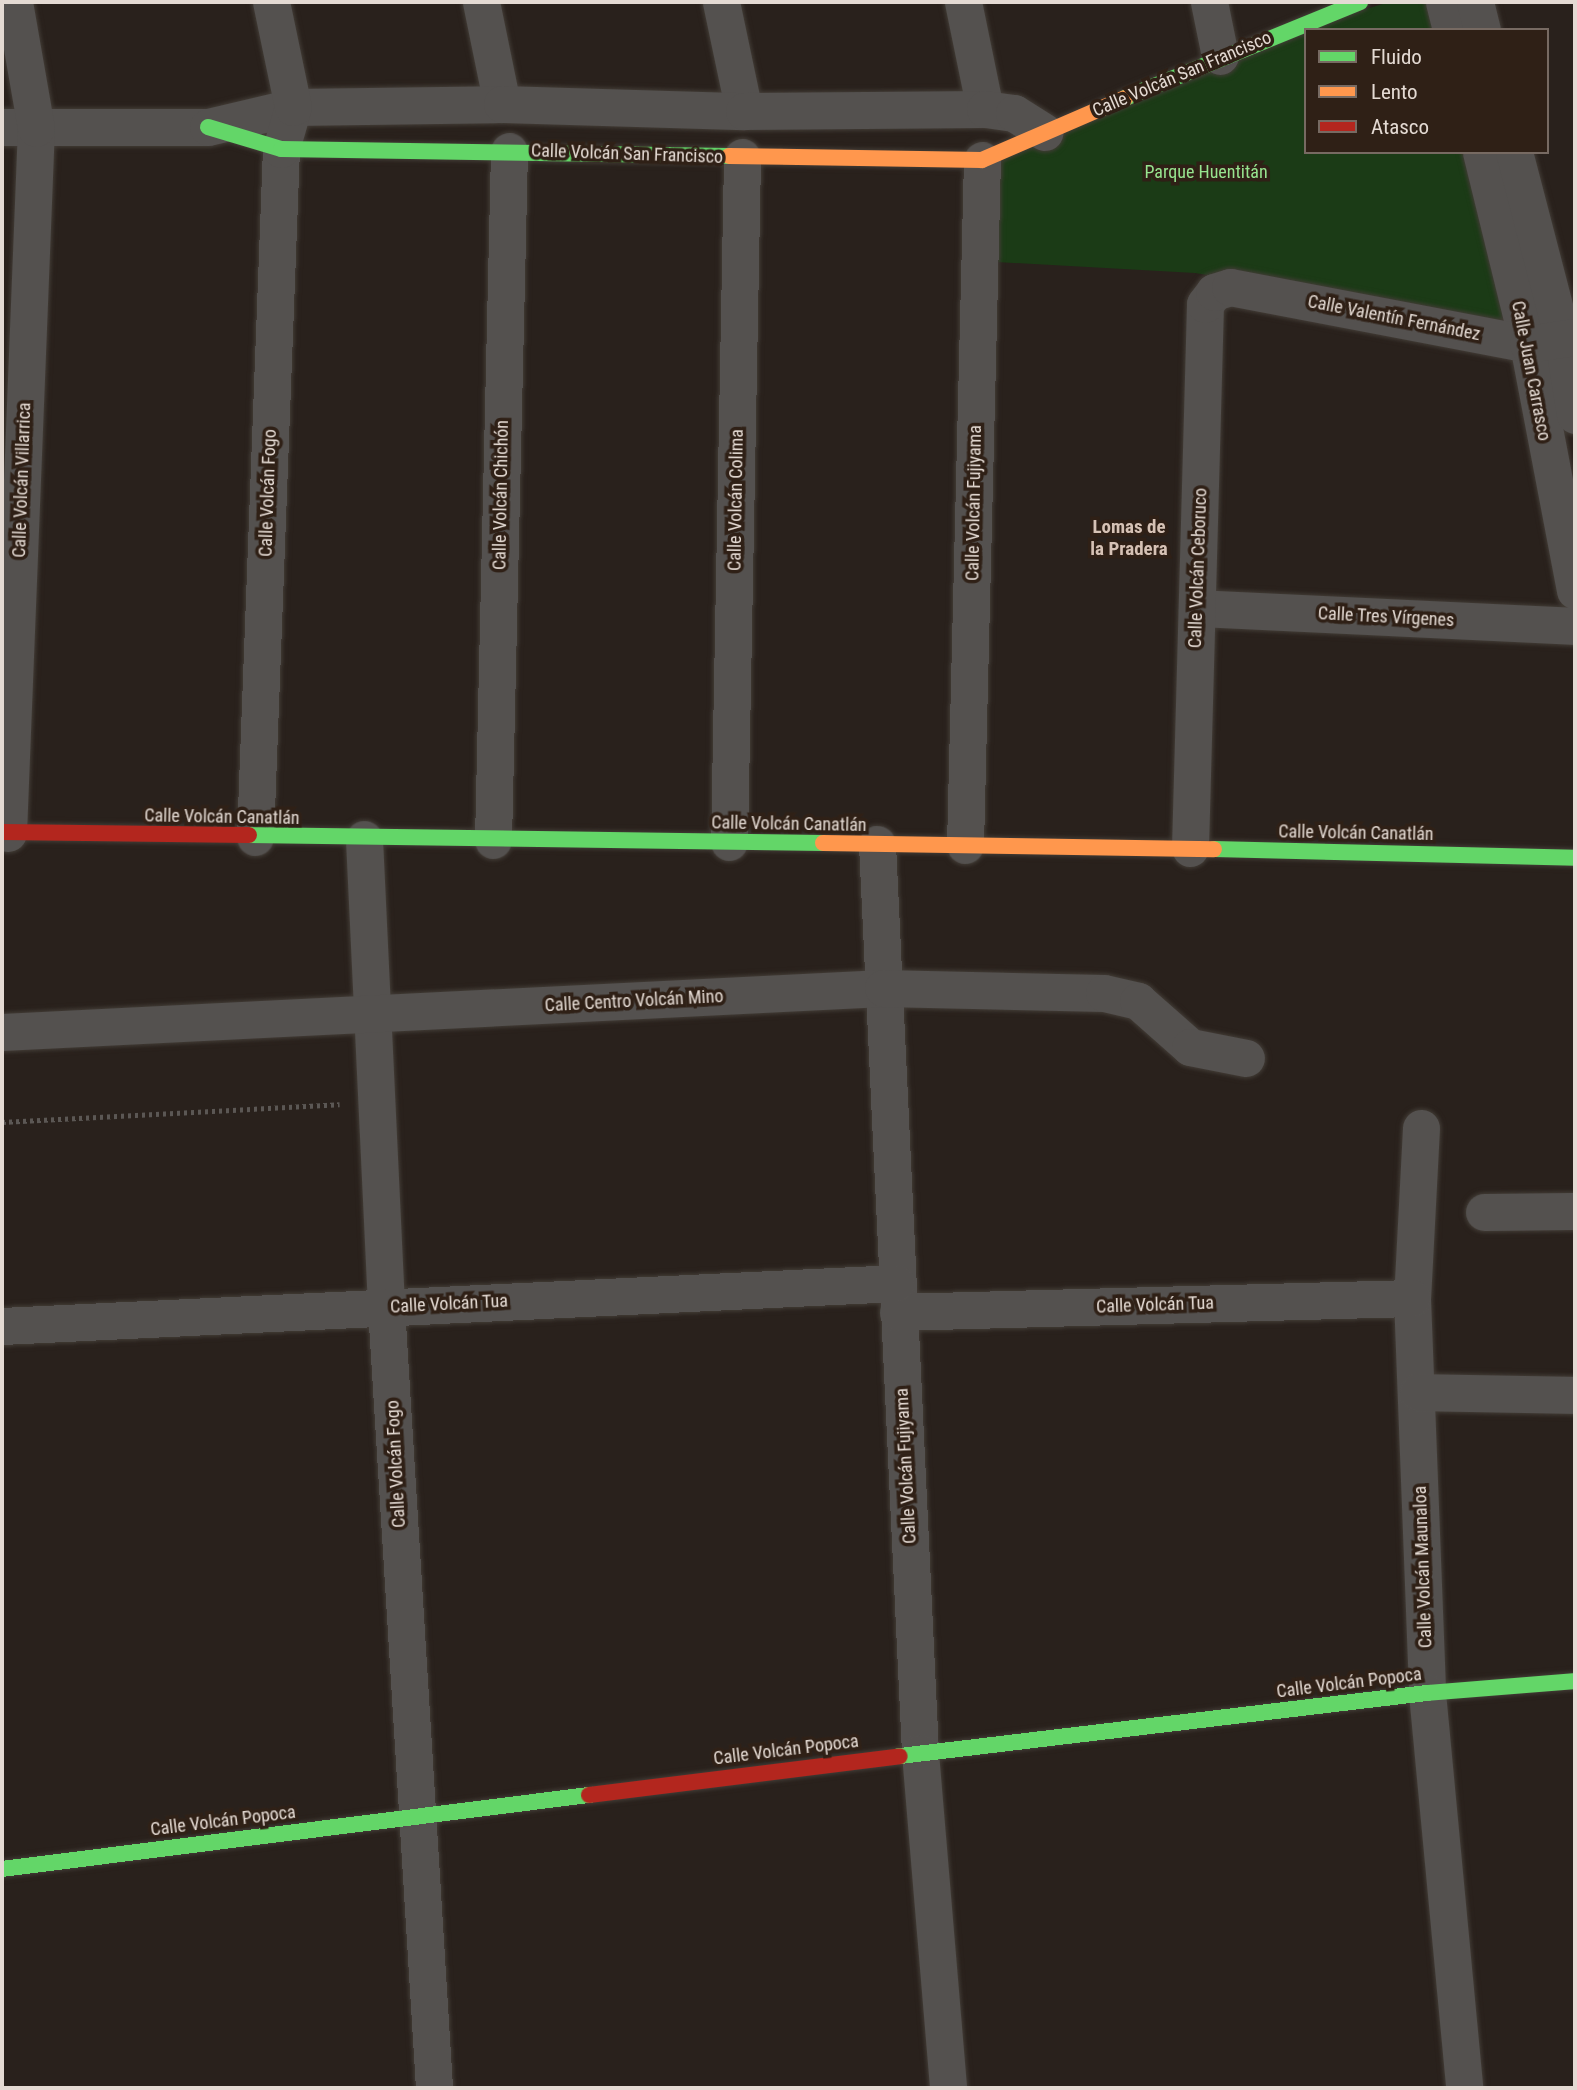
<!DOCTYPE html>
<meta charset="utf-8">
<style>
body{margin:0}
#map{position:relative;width:1577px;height:2090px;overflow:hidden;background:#29211c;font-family:"Roboto Condensed",sans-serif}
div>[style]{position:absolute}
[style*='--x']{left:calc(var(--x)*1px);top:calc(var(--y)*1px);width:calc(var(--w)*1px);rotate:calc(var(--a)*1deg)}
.green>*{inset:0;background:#1b3b16}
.path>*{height:4.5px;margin-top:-2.25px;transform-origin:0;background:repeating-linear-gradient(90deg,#5b5754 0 3.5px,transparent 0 7px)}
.roads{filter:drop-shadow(0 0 2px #423c36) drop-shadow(0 0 2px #423c36)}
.street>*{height:37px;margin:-18.5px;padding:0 18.5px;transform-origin:18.5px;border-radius:18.5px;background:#54514f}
.fast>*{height:16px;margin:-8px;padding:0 8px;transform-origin:8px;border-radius:8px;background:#63d668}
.slow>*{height:16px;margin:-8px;padding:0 8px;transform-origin:8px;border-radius:8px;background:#ff974d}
.jam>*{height:16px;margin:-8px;padding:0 8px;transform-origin:8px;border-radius:8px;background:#b3261e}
span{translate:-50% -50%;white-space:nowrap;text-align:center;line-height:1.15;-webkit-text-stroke:7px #2f2016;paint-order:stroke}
.street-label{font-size:18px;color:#e4dad3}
.park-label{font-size:18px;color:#97e48f}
.neighbourhood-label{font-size:19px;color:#d6c2b5;font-weight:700}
.frame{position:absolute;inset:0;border:4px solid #e4dad3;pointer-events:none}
.legend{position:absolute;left:1304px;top:28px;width:245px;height:126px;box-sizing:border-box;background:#2f2016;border:2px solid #776a62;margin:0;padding:9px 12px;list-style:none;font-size:21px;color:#e4dad3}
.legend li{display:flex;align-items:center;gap:14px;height:35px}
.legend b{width:35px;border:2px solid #776a62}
</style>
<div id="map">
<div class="green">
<div style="clip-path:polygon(1389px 2px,1440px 2px,1445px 30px,1306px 30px,1306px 152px,1471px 152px,1506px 324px,1195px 273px,978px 261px,980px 154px,1215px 56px)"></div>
</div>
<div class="path">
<div style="--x:2;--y:1122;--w:338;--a:-3"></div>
</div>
<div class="roads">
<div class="street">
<div style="--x:481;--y:2;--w:104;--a:78.4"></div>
<div style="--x:721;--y:2;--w:111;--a:78.1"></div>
<div style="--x:963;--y:2;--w:109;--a:78.4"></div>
<div style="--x:1209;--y:2;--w:55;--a:78.5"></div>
<div style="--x:1444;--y:2;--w:29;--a:76"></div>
<div style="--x:1475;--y:2;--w:29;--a:76"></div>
<div style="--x:2;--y:127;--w:206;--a:0"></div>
<div style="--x:208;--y:127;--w:87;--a:-13.2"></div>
<div style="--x:293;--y:107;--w:209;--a:-0.8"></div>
<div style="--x:502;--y:104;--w:242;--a:1.7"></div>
<div style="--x:744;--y:111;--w:241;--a:-0.5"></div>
<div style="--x:985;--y:109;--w:29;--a:8"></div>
<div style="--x:1014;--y:113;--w:36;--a:32"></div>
<div style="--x:1481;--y:152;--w:198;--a:76.2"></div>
<div style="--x:1528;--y:344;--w:251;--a:79.2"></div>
<div style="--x:1514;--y:152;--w:194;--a:75.4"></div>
<div style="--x:1563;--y:340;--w:76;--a:80.9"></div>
<div style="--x:1197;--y:608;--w:378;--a:2.7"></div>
<div style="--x:8;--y:833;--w:706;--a:-87.73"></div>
<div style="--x:36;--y:128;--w:128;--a:-99.9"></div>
<div style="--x:255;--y:837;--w:688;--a:-87.84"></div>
<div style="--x:281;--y:149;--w:44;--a:-74.1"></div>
<div style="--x:293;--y:107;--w:107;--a:-101.8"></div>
<div style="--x:364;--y:839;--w:469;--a:87.3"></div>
<div style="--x:386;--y:1307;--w:782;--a:86.48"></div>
<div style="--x:493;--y:840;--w:689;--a:-88.67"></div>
<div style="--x:729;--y:842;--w:685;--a:-88.91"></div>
<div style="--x:877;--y:844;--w:910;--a:87.29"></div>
<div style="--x:920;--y:1753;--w:336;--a:85.2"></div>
<div style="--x:965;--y:845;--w:685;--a:-88.58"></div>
<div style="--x:1190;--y:848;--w:544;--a:-88.42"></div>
<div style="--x:1205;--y:304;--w:15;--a:-53"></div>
<div style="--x:1214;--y:292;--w:17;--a:-17"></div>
<div style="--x:1230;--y:287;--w:303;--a:10.8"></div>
<div style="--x:1528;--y:344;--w:48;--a:-8.5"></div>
<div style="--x:2;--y:1032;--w:882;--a:-2.86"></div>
<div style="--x:883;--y:988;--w:221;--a:1.3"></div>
<div style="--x:1104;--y:993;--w:35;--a:13"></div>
<div style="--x:1138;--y:1001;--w:69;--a:41.5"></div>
<div style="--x:1190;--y:1047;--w:57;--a:11.1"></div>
<div style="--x:1421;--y:1128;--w:170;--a:93"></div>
<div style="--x:1412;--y:1298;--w:395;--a:87.8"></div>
<div style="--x:1427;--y:1693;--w:397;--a:84.6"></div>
<div style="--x:1484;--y:1212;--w:91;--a:-0.6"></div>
<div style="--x:898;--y:1312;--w:514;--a:-1.56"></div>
<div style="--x:2;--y:1326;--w:895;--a:-2.75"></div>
<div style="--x:1418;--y:1392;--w:157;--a:1.1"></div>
</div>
<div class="fast">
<div style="--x:1125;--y:98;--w:254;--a:-22.2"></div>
<div style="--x:208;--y:127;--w:76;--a:16.8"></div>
<div style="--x:281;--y:149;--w:448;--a:0.9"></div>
<div style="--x:249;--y:835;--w:574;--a:0.8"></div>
<div style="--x:1214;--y:849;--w:361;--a:1.4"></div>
<div style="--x:900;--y:1756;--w:531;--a:-6.82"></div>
<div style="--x:1427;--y:1693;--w:148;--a:-4.6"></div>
<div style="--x:2;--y:1869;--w:592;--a:-7.19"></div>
</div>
<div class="slow">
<div style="--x:729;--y:156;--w:253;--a:0.9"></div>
<div style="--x:982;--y:160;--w:156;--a:-23.4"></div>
<div style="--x:823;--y:843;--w:391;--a:0.9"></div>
</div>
<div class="jam">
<div style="--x:2;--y:832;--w:247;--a:0.7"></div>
<div style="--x:589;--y:1795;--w:313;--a:-7.1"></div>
</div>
</div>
<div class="street-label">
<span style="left:1182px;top:74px;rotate:-23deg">Calle Volcán San Francisco</span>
<span style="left:627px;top:154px;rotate:2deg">Calle Volcán San Francisco</span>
<span style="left:1394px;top:318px;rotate:11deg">Calle Valentín Fernández</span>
<span style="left:1531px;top:371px;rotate:79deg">Calle Juan Carrasco</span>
<span style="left:22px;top:480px;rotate:-88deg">Calle Volcán Villarrica</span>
<span style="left:268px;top:493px;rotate:-88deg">Calle Volcán Fogo</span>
<span style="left:501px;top:495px;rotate:-89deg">Calle Volcán Chichón</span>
<span style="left:736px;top:500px;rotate:-89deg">Calle Volcán Colima</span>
<span style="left:974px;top:503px;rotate:-89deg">Calle Volcán Fujiyama</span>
<span style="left:1198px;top:568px;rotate:-88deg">Calle Volcán Ceboruco</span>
<span style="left:1386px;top:617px;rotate:3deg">Calle Tres Vírgenes</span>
<span style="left:222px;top:817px;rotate:1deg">Calle Volcán Canatlán</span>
<span style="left:789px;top:824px;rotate:1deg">Calle Volcán Canatlán</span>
<span style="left:1356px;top:833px;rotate:1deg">Calle Volcán Canatlán</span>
<span style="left:634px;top:1001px;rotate:-3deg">Calle Centro Volcán Mino</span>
<span style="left:449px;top:1304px;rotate:-3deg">Calle Volcán Tua</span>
<span style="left:1155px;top:1305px;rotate:-2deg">Calle Volcán Tua</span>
<span style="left:396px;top:1464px;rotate:-93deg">Calle Volcán Fogo</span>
<span style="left:906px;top:1466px;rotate:-93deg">Calle Volcán Fujiyama</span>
<span style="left:1423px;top:1567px;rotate:-92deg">Calle Volcán Maunaloa</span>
<span style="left:1349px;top:1683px;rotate:-7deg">Calle Volcán Popoca</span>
<span style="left:786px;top:1750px;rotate:-7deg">Calle Volcán Popoca</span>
<span style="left:223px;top:1821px;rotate:-7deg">Calle Volcán Popoca</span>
</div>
<div class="park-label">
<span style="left:1206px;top:172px">Parque Huentitán</span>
</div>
<div class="neighbourhood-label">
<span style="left:1129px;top:538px">Lomas de<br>la Pradera</span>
</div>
<div class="frame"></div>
<ul class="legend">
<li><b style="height:9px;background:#63d668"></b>Fluido</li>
<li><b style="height:9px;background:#ff974d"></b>Lento</li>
<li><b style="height:9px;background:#b3261e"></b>Atasco</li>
</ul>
</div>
